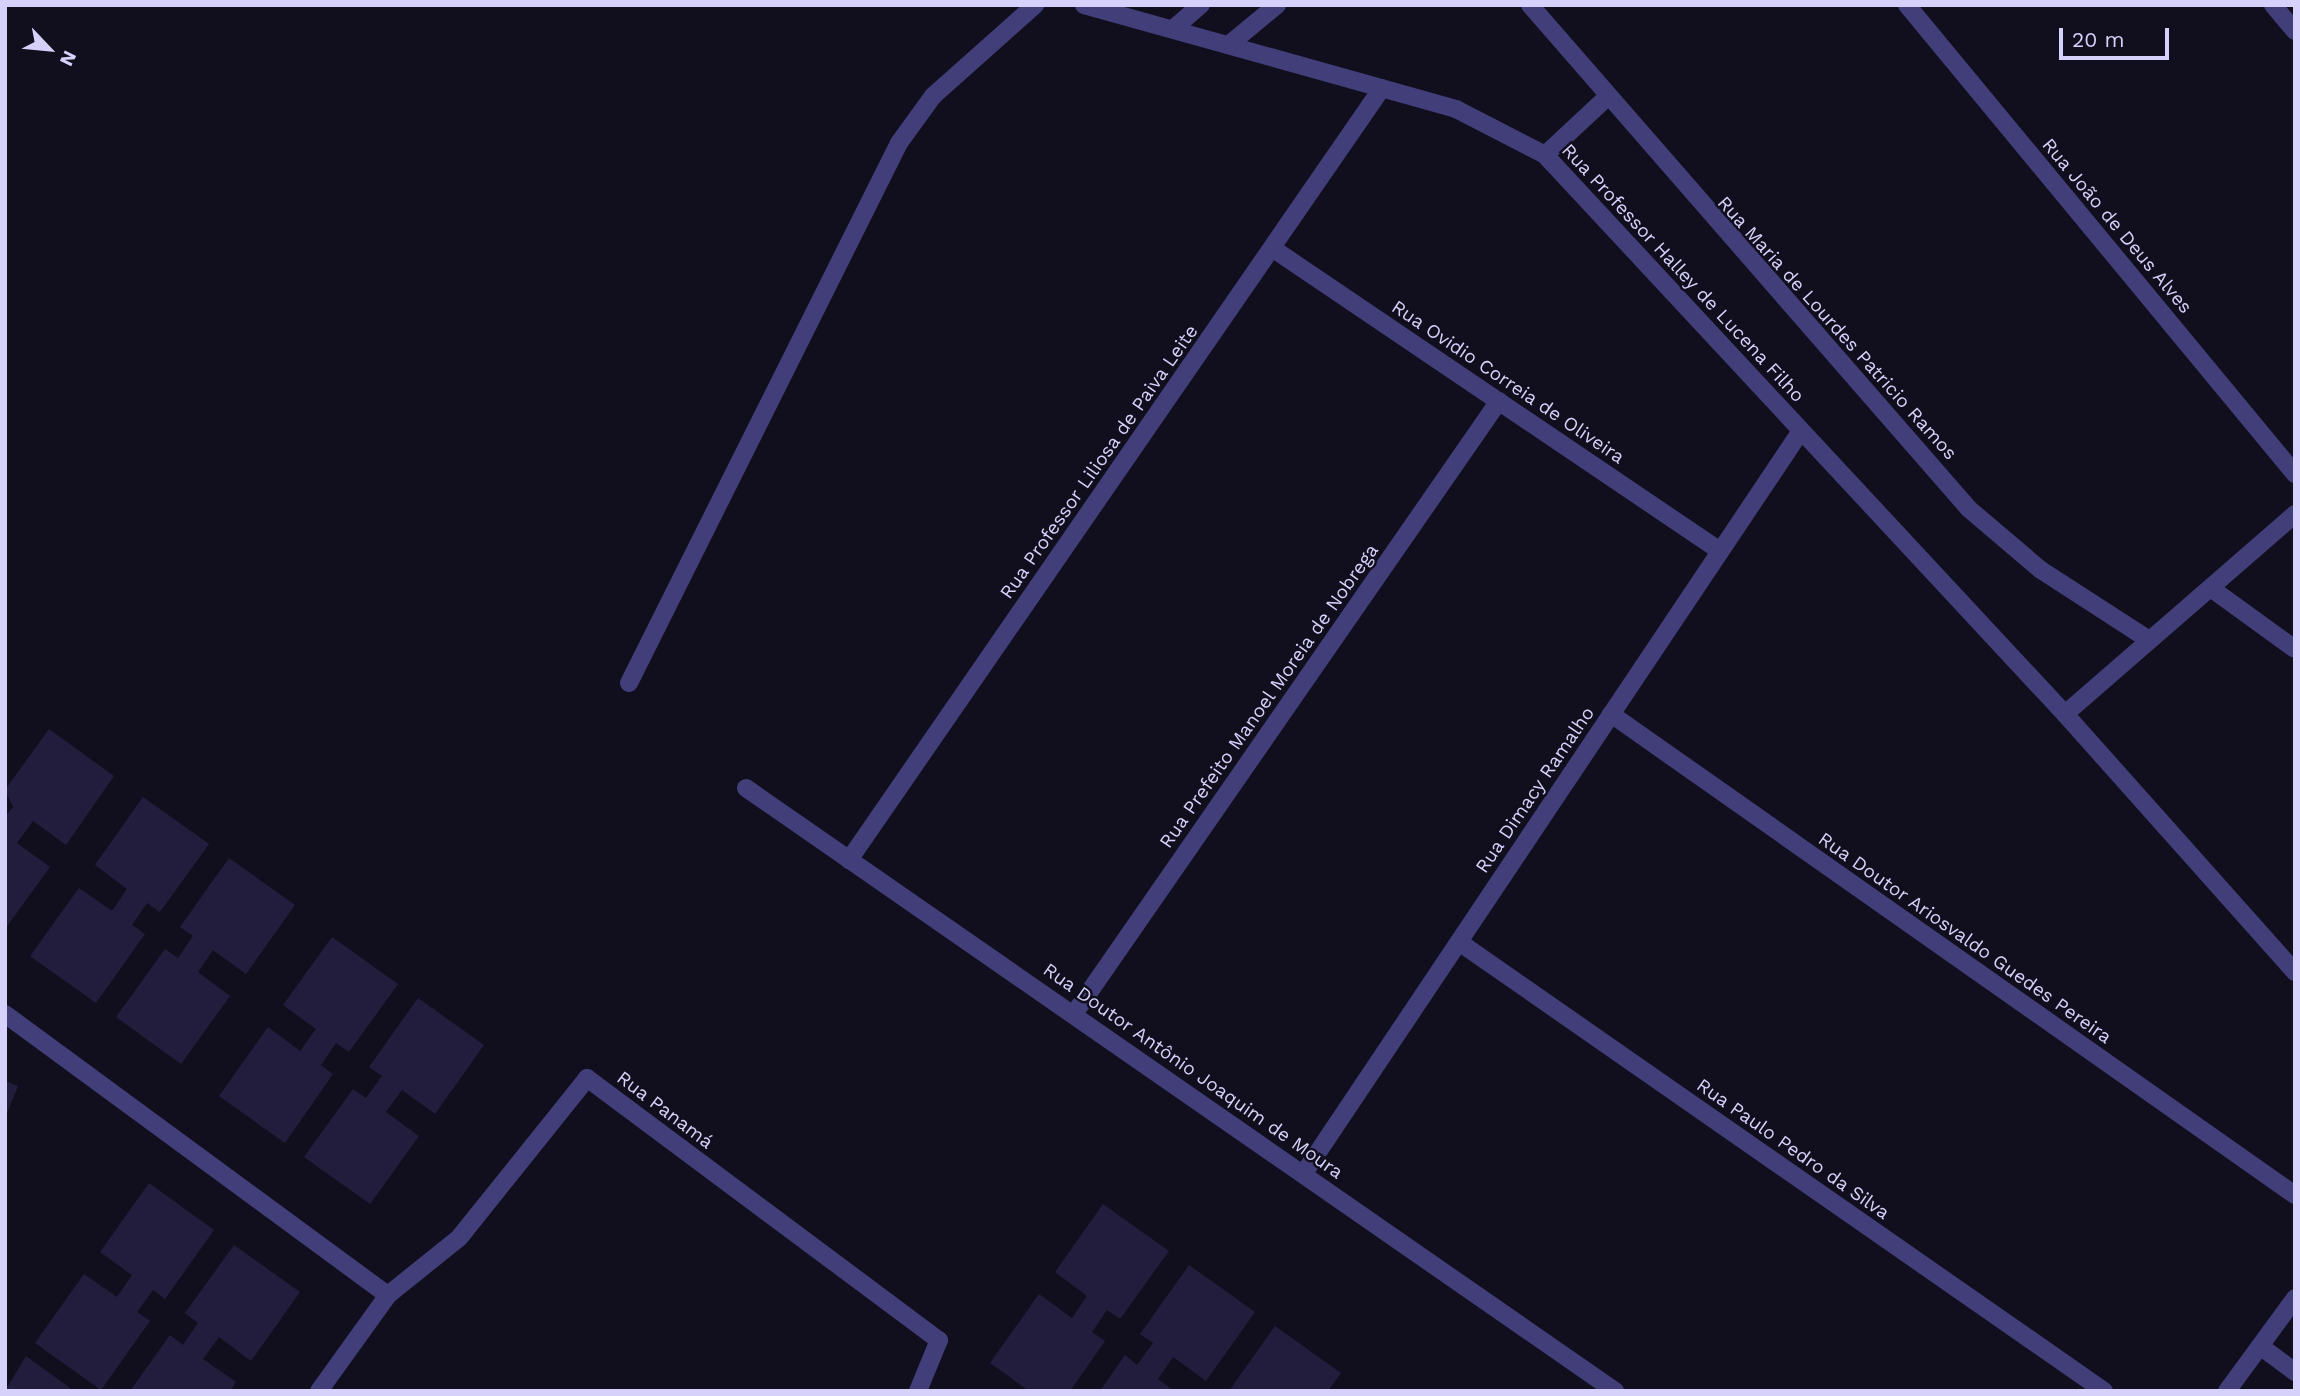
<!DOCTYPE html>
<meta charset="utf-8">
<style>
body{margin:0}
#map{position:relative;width:2300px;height:1396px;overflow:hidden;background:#110f1e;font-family:"Work Sans",sans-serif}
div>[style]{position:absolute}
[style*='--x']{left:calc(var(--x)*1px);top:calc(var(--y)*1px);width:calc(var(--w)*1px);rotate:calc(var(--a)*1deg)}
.building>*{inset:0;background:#231d3d}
.lane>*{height:18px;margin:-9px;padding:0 9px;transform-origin:9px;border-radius:9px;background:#413e79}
.street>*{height:18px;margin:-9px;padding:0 9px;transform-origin:9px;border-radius:9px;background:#413e79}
span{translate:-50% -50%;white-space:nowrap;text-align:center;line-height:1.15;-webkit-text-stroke:5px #110f1e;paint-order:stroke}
.street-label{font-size:19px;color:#d6d1fa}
.frame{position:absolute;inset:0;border:7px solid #d6d1fa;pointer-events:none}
.north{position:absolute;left:14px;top:14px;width:70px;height:70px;-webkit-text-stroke:5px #110f1e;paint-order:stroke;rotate:116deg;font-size:19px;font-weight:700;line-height:28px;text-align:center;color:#d6d1fa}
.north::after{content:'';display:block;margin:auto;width:24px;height:32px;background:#d6d1fa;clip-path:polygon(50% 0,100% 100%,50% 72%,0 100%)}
.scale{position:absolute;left:2059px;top:28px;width:110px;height:32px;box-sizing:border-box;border:4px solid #d6d1fa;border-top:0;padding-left:9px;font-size:21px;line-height:24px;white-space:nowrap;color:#d6d1fa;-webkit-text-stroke:5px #110f1e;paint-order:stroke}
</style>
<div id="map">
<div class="building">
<div style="clip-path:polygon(49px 729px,114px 776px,66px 845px,33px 821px,17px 843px,50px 867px,5px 929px,5px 817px,13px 807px,5px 790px)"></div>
<div style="clip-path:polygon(143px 797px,209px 844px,160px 912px,147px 903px,132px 925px,145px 934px,96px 1003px,30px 956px,79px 888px,112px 911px,127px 889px,95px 865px)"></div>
<div style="clip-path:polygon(229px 858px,295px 905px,246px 974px,213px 950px,198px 972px,230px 996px,181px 1064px,116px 1017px,165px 949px,178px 958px,193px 936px,180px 927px)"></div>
<div style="clip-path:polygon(332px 937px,398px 984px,349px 1052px,336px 1043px,321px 1065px,333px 1074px,285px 1143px,219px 1096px,268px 1027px,300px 1051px,316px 1029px,283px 1005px)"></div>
<div style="clip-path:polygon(418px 998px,484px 1045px,435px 1114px,402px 1090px,386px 1112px,419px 1136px,370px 1204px,304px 1157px,353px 1089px,366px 1098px,382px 1076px,369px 1067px)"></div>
<div style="clip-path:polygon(5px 1081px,18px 1086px,5px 1118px)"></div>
<div style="clip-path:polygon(149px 1183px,214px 1230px,165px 1299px,153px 1290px,137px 1312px,150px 1321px,101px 1390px,35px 1343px,84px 1274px,117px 1297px,132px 1275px,100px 1252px)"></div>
<div style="clip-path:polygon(1103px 1204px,1169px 1251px,1120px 1319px,1107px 1310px,1092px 1332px,1105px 1341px,1070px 1391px,1029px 1391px,990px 1363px,1039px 1294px,1072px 1318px,1087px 1296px,1055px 1272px)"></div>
<div style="clip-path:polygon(234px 1245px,300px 1292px,251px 1361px,219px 1337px,203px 1359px,236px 1382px,230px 1391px,130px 1391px,170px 1335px,183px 1345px,198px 1323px,185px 1313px)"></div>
<div style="clip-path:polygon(1189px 1265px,1255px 1312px,1206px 1381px,1173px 1357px,1158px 1379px,1174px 1391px,1100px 1391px,1125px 1355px,1137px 1365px,1153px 1343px,1140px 1334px)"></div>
<div style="clip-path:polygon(1275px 1326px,1341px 1373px,1328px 1391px,1229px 1391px)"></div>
<div style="clip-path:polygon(26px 1356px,74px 1391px,5px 1391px)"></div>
</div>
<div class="lane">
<div style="--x:629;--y:683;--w:604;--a:-63.43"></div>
<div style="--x:899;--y:143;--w:58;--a:-54.1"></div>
<div style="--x:933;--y:96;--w:137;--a:-41.7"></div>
</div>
<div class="street">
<div style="--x:1084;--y:5;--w:386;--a:15.6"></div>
<div style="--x:1456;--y:109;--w:100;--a:27.3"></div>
<div style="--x:1545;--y:155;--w:763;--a:47.07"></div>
<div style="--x:2065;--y:714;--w:346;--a:48.3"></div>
<div style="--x:1530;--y:5;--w:668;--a:48.94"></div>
<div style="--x:1969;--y:509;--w:94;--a:40.3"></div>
<div style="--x:2041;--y:570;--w:129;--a:32.9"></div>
<div style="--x:1907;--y:5;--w:609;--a:50.4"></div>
<div style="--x:2273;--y:5;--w:34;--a:50"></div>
<div style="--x:1173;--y:29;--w:37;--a:-41"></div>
<div style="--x:1231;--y:43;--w:60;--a:-39.6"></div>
<div style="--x:1545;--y:155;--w:82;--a:-43"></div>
<div style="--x:1272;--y:248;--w:541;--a:34.07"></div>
<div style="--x:2212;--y:589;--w:102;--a:35.9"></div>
<div style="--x:1611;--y:714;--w:836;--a:35.12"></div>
<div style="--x:2065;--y:714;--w:305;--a:-41"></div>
<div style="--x:746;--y:788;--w:1058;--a:34.76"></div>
<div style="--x:849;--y:860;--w:938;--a:-55.38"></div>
<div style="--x:1459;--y:942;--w:786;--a:34.84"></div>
<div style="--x:5;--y:1014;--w:475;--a:36.3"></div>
<div style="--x:1074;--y:1014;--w:746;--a:-55.27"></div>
<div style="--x:1304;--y:1173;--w:893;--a:-56.19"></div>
<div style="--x:2260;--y:1346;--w:44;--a:36.6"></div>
<div style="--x:319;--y:1391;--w:118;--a:-54.3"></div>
<div style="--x:388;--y:1295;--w:91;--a:-38.8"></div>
<div style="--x:459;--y:1238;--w:205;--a:-51.3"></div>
<div style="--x:587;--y:1078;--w:439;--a:36.7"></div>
<div style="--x:939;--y:1340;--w:55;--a:112.4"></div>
<div style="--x:2227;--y:1391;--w:115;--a:-53.8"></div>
</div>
<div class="street-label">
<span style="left:2117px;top:226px;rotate:50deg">Rua João de Deus Alves</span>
<span style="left:1683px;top:273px;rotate:47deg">Rua Professor Halley de Lucena Filho</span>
<span style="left:1837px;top:328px;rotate:48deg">Rua Maria de Lourdes Patricio Ramos</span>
<span style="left:1508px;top:382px;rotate:34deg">Rua Ovidio Correia de Oliveira</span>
<span style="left:1099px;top:462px;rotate:-55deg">Rua Professor Liliosa de Paiva Leite</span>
<span style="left:1269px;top:696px;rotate:-55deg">Rua Prefeito Manoel Moreia de Nobrega</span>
<span style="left:1535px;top:790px;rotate:-56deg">Rua Dimacy Ramalho</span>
<span style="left:1965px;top:938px;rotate:35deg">Rua Doutor Ariosvaldo Guedes Pereira</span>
<span style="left:1193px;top:1071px;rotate:35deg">Rua Doutor Antônio Joaquim de Moura</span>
<span style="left:665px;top:1110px;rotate:37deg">Rua Panamá</span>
<span style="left:1793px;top:1149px;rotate:35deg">Rua Paulo Pedro da Silva</span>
</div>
<div class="frame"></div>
<div class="north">N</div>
<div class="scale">20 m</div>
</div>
